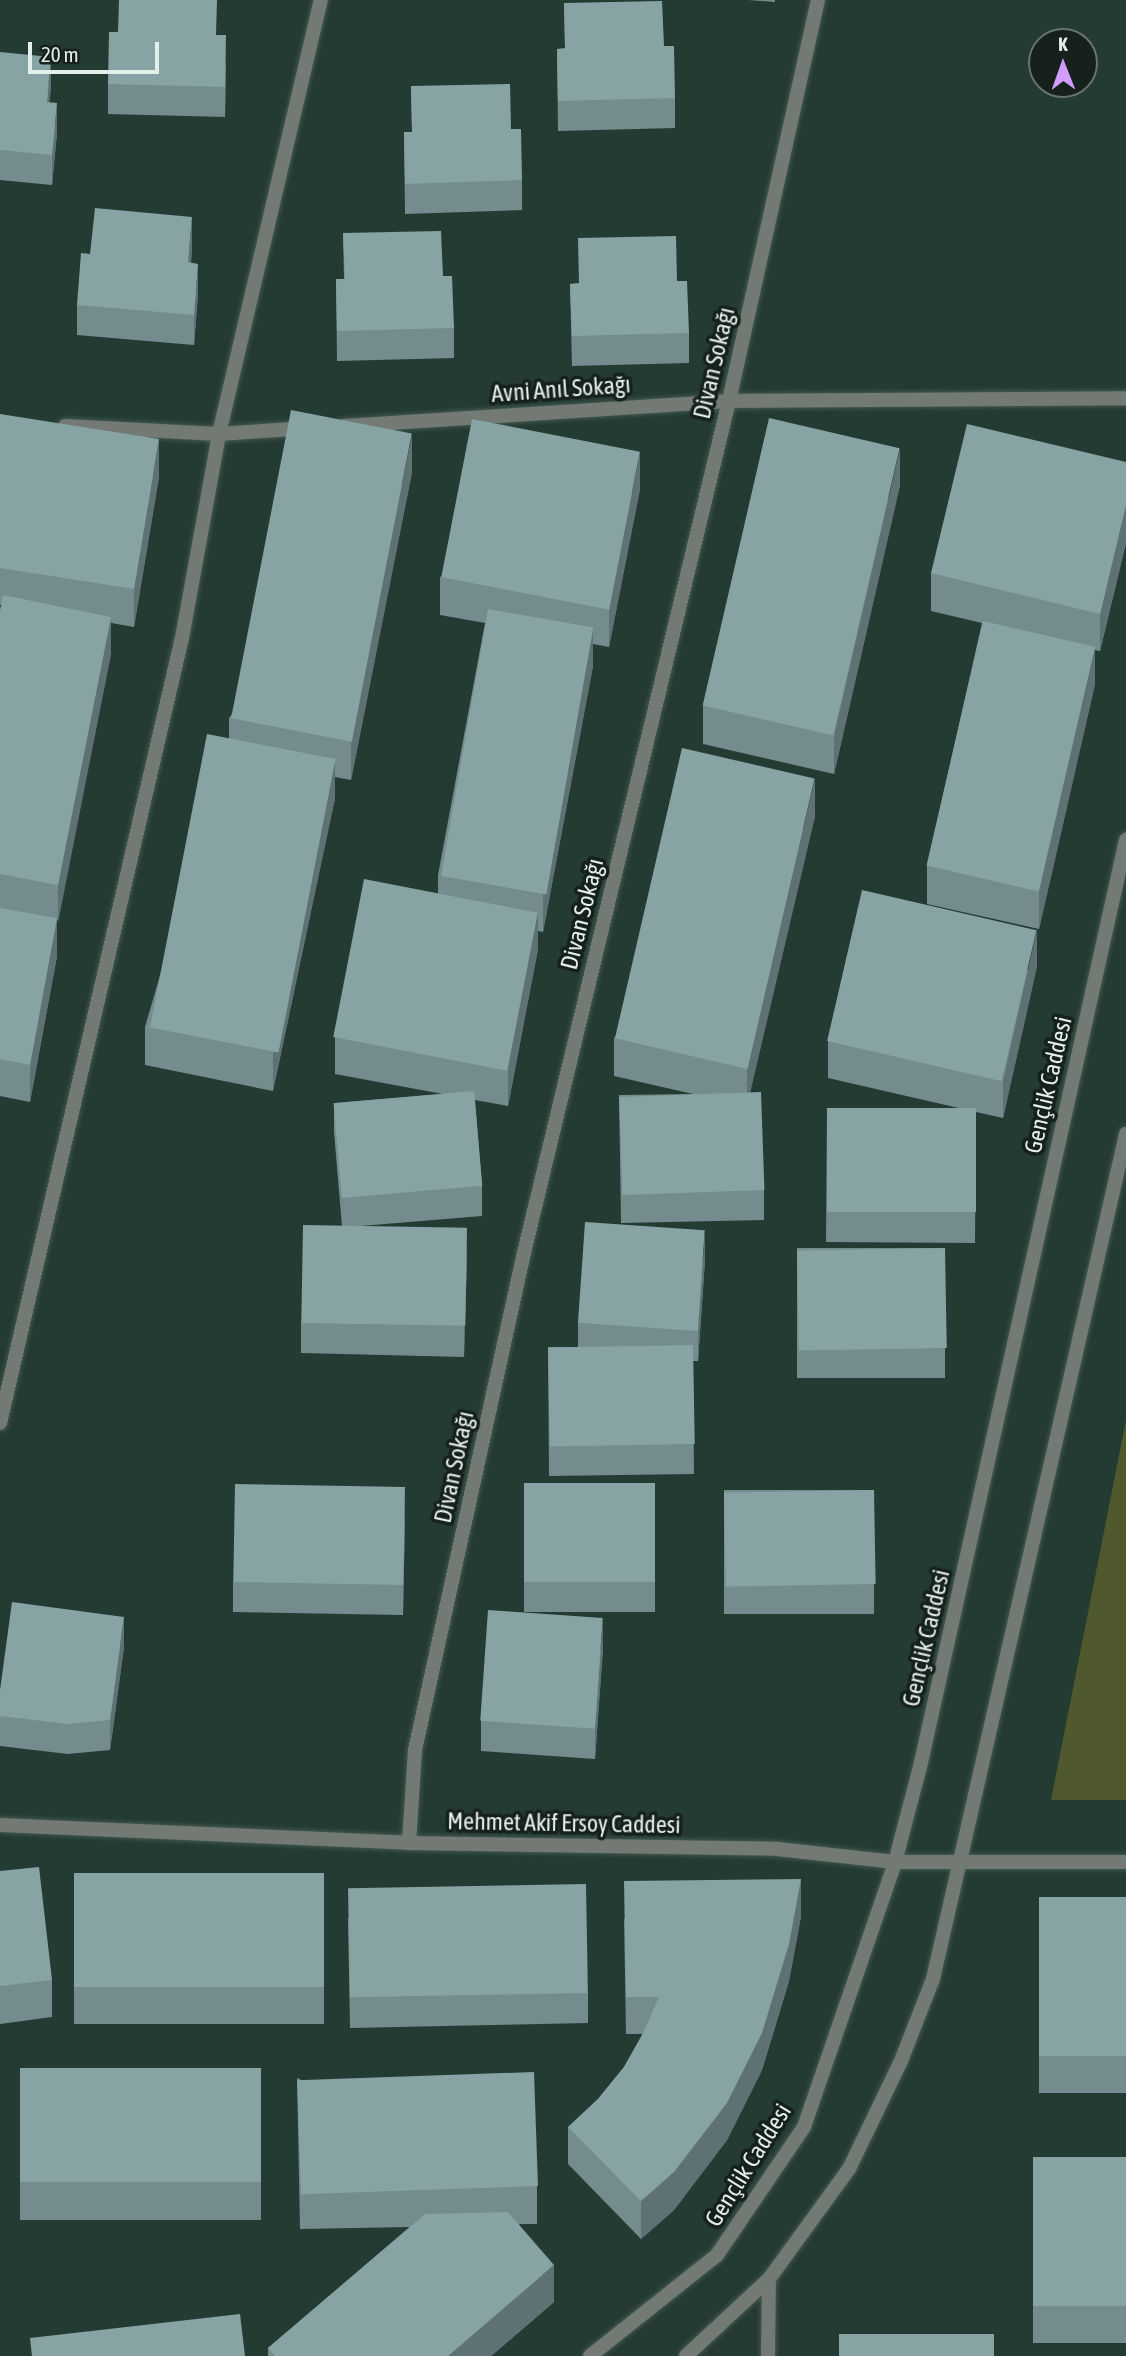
<!DOCTYPE html>
<meta charset="utf-8">
<style>
body{margin:0}
#map{position:relative;width:1126px;height:2356px;overflow:hidden;background:#243b34;font-family:"Asap Condensed",sans-serif}
div>[style]{position:absolute}
[style*='--x']{left:calc(var(--x)*1px);top:calc(var(--y)*1px);width:calc(var(--w)*1px);rotate:calc(var(--a)*1deg)}
.green>*{inset:0;background:#4f592d}
.roads{filter:drop-shadow(0 0 2px #425851) drop-shadow(0 0 2px #425851)}
.minor>*{height:14px;margin:-7px;padding:0 7px;transform-origin:7px;border-radius:7px;background:#737a73}
.tertiary>*{height:14px;margin:-7px;padding:0 7px;transform-origin:7px;border-radius:7px;background:#737a73}
.wall>*{inset:0;background:#748c8d;transform-origin:0 0}
.shaded-wall>*{inset:0;background:#5e7273}
.building>*{inset:0;background:#87a3a4;transform-origin:0 0}
span{translate:-50% -50%;white-space:nowrap;text-align:center;line-height:1.15;-webkit-text-stroke:7px #16201c;paint-order:stroke}
.street-label{font-size:24px;color:#e2efea}
.north{position:absolute;left:1028px;top:28px;width:70px;height:70px;box-sizing:border-box;background:#16201c;border:2px solid #68736e;border-radius:50%;rotate:359deg;font-size:19px;font-weight:700;line-height:28px;text-align:center;color:#e2efea}
.north::after{content:'';display:block;margin:auto;width:24px;height:32px;background:#d19dfe;clip-path:polygon(50% 0,100% 100%,50% 72%,0 100%)}
.scale{position:absolute;left:28px;top:42px;width:131px;height:32px;box-sizing:border-box;border:4px solid #e2efea;border-top:0;padding-left:9px;font-size:21px;line-height:24px;white-space:nowrap;color:#e2efea;-webkit-text-stroke:5px #16201c;paint-order:stroke}
</style>
<div id="map">
<div class="green">
<div style="clip-path:polygon(1126px 1420px,1126px 1800px,1051px 1800px)"></div>
</div>
<div class="roads">
<div class="minor">
<div style="--x:65;--y:426;--w:154;--a:3"></div>
<div style="--x:219;--y:434;--w:88;--a:-3.9"></div>
<div style="--x:344;--y:426;--w:386;--a:-3.7"></div>
<div style="--x:729;--y:401;--w:397;--a:-0.4"></div>
<div style="--x:0;--y:1423;--w:806;--a:-76.95"></div>
<div style="--x:182;--y:638;--w:207;--a:-79.7"></div>
<div style="--x:219;--y:434;--w:446;--a:-76.8"></div>
<div style="--x:0;--y:1825;--w:409;--a:2.5"></div>
<div style="--x:409;--y:1843;--w:368;--a:0.9"></div>
<div style="--x:777;--y:1849;--w:119;--a:6.3"></div>
<div style="--x:895;--y:1862;--w:231;--a:0"></div>
<div style="--x:409;--y:1843;--w:93;--a:-86.3"></div>
<div style="--x:415;--y:1750;--w:505;--a:-77.64"></div>
<div style="--x:523;--y:1257;--w:880;--a:-76.47"></div>
<div style="--x:729;--y:401;--w:411;--a:-77.5"></div>
<div style="--x:768;--y:2356;--w:77;--a:-89.3"></div>
</div>
<div class="tertiary">
<div style="--x:590;--y:2356;--w:162;--a:-38.5"></div>
<div style="--x:717;--y:2255;--w:155;--a:-55.8"></div>
<div style="--x:804;--y:2127;--w:280;--a:-71"></div>
<div style="--x:895;--y:1862;--w:98;--a:-75.3"></div>
<div style="--x:920;--y:1767;--w:950;--a:-77.47"></div>
<div style="--x:686;--y:2356;--w:113;--a:-42.9"></div>
<div style="--x:769;--y:2279;--w:136;--a:-54"></div>
<div style="--x:849;--y:2169;--w:120;--a:-64.3"></div>
<div style="--x:901;--y:2061;--w:88;--a:-68.7"></div>
<div style="--x:933;--y:1979;--w:867;--a:-77.13"></div>
</div>
</div>
<div class="wall">
<div style="clip-path:polygon(748px 0,775px 0,775px 2px)"></div>
<div style="clip-path:polygon(564px 3px,664px 46px,675px 98px,675px 128px,558px 131px,557px 49px,565px 49px)"></div>
<div style="clip-path:polygon(118px 32px,217px 35px,226px 65px,225px 117px,108px 114px,108px 84px)"></div>
<div style="clip-path:polygon(0 52px,51px 87px,49px 102px,57px 133px,52px 185px,0 180px)"></div>
<div style="clip-path:polygon(411px 86px,511px 129px,522px 180px,522px 210px,405px 214px,404px 132px,412px 132px)"></div>
<div style="clip-path:polygon(343px 233px,443px 276px,454px 328px,454px 358px,337px 361px,336px 279px,344px 279px)"></div>
<div style="clip-path:polygon(192px 247px,191px 263px,198px 294px,194px 345px,77px 335px,77px 305px)"></div>
<div style="clip-path:polygon(677px 281px,689px 333px,689px 363px,572px 366px,570px 284px)"></div>
<div style="clip-path:polygon(0 414px,159px 477px,134px 627px,111px 623px,111px 654px,57px 922px,57px 956px,30px 1102px,0 1096px,0 611px,1px 605px,0 605px)"></div>
<div style="clip-path:polygon(1126px 462px,1126px 543px,1100px 651px,1095px 650px,1095px 684px,1039px 929px,927px 904px,927px 866px,982px 623px,931px 611px,931px 573px)"></div>
<div style="clip-path:polygon(412px 472px,351px 780px,335px 777px,335px 798px,273px 1091px,145px 1065px,145px 1027px,229px 738px,229px 718px)"></div>
<div style="clip-path:polygon(900px 485px,834px 774px,703px 744px,703px 706px)"></div>
<div style="clip-path:polygon(640px 489px,609px 647px,593px 644px,593px 666px,543px 932px,538px 931px,538px 949px,508px 1106px,475px 1100px,482px 1186px,482px 1216px,361px 1226px,467px 1258px,464px 1357px,301px 1353px,301px 1323px,342px 1226px,334px 1132px,334px 1103px,443px 1094px,335px 1074px,335px 1037px,438px 893px,438px 875px,485px 623px,440px 615px,440px 577px)"></div>
<div style="clip-path:polygon(815px 816px,750px 1092px,764px 1190px,764px 1220px,621px 1223px,619px 1095px,693px 1094px,614px 1076px,614px 1038px)"></div>
<div style="clip-path:polygon(1037px 966px,1003px 1118px,976px 1112px,975px 1243px,826px 1242px,827px 1108px,963px 1109px,828px 1078px,828px 1041px)"></div>
<div style="left:945px;top:1248px;width:130px;height:148px;rotate:90deg"></div>
<div style="clip-path:polygon(705px 1260px,698px 1361px,693px 1361px,694px 1474px,549px 1476px,548px 1347px,578px 1347px,578px 1323px)"></div>
<div style="left:524px;top:1483px;width:131px;height:129px"></div>
<div style="left:874px;top:1490px;width:124px;height:150px;rotate:90deg"></div>
<div style="clip-path:polygon(405px 1517px,403px 1615px,233px 1612px,233px 1582px)"></div>
<div style="clip-path:polygon(124px 1647px,110px 1750px,68px 1754px,0 1746px,0 1690px)"></div>
<div style="clip-path:polygon(603px 1648px,595px 1759px,481px 1751px,481px 1721px)"></div>
<div style="clip-path:polygon(0 1871px,52px 1980px,52px 2017px,0 2024px)"></div>
<div style="left:74px;top:1873px;width:250px;height:151px"></div>
<div style="left:1126px;top:1897px;width:196px;height:87px;rotate:90deg"></div>
<div style="clip-path:polygon(801px 1916px,789px 1981px,762px 2070px,727px 2140px,674px 2210px,641px 2239px,568px 2164px,568px 2127px,598px 2099px,624px 2067px,643px 2034px,626px 2034px,624px 1919px)"></div>
<div style="clip-path:polygon(348px 1918px,588px 1993px,588px 2023px,350px 2028px)"></div>
<div style="left:261px;top:2068px;width:152px;height:241px;rotate:90deg"></div>
<div style="clip-path:polygon(297px 2078px,537px 2186px,537px 2224px,519px 2224px,554px 2302px,491px 2356px,268px 2356px,268px 2348px,410px 2227px,300px 2229px)"></div>
<div style="left:1126px;top:2157px;width:186px;height:93px;rotate:90deg"></div>
</div>
<div class="shaded-wall">
<div style="clip-path:polygon(226px 35px,226px 65px,225px 117px,225px 87px)"></div>
<div style="clip-path:polygon(51px 57px,51px 87px,47px 132px,47px 102px)"></div>
<div style="clip-path:polygon(57px 103px,57px 133px,52px 185px,52px 155px)"></div>
<div style="clip-path:polygon(192px 217px,192px 247px,188px 292px,188px 262px)"></div>
<div style="clip-path:polygon(198px 264px,198px 294px,194px 345px,194px 315px)"></div>
<div style="clip-path:polygon(412px 434px,412px 472px,351px 780px,351px 742px)"></div>
<div style="clip-path:polygon(159px 439px,159px 477px,134px 627px,134px 589px)"></div>
<div style="clip-path:polygon(900px 448px,900px 485px,834px 774px,834px 736px)"></div>
<div style="clip-path:polygon(640px 452px,640px 489px,609px 647px,609px 610px)"></div>
<div style="clip-path:polygon(1126px 505px,1126px 543px,1100px 651px,1100px 614px)"></div>
<div style="clip-path:polygon(111px 617px,111px 654px,58px 923px,58px 885px)"></div>
<div style="clip-path:polygon(593px 628px,593px 666px,543px 932px,543px 894px)"></div>
<div style="clip-path:polygon(1095px 647px,1095px 684px,1039px 929px,1039px 892px)"></div>
<div style="clip-path:polygon(335px 760px,335px 798px,273px 1091px,273px 1054px)"></div>
<div style="clip-path:polygon(815px 778px,815px 816px,747px 1106px,747px 1069px)"></div>
<div style="clip-path:polygon(538px 912px,538px 949px,508px 1106px,508px 1069px)"></div>
<div style="clip-path:polygon(57px 918px,57px 956px,30px 1102px,30px 1065px)"></div>
<div style="clip-path:polygon(1037px 929px,1037px 966px,1003px 1118px,1003px 1081px)"></div>
<div style="clip-path:polygon(467px 1228px,467px 1258px,464px 1357px,464px 1327px)"></div>
<div style="clip-path:polygon(705px 1230px,705px 1260px,698px 1361px,698px 1331px)"></div>
<div style="clip-path:polygon(405px 1487px,405px 1517px,403px 1615px,403px 1585px)"></div>
<div style="clip-path:polygon(124px 1617px,124px 1647px,110px 1750px,110px 1720px)"></div>
<div style="clip-path:polygon(603px 1618px,603px 1648px,595px 1759px,595px 1729px)"></div>
<div style="clip-path:polygon(801px 1879px,801px 1916px,789px 1981px,762px 2070px,727px 2140px,674px 2210px,641px 2239px,641px 2201px)"></div>
<div style="clip-path:polygon(554px 2265px,554px 2302px,491px 2356px,448px 2356px)"></div>
</div>
<div class="building">
<div style="clip-path:polygon(119px 0,217px 0,216px 35px,226px 35px,225px 87px,108px 84px,109px 32px,118px 32px)"></div>
<div style="clip-path:polygon(662px 1px,664px 46px,674px 46px,675px 98px,558px 101px,557px 49px,565px 48px,564px 3px)"></div>
<div style="clip-path:polygon(0 52px,51px 57px,47px 102px,57px 103px,52px 155px,0 150px)"></div>
<div style="clip-path:polygon(510px 84px,511px 129px,521px 129px,522px 180px,405px 184px,404px 132px,412px 132px,411px 86px)"></div>
<div style="clip-path:polygon(95px 208px,192px 217px,188px 262px,198px 264px,194px 315px,77px 305px,81px 253px,90px 254px)"></div>
<div style="clip-path:polygon(441px 231px,443px 276px,452px 276px,454px 328px,337px 331px,336px 279px,345px 279px,343px 233px)"></div>
<div style="clip-path:polygon(676px 236px,677px 281px,687px 281px,689px 333px,572px 336px,570px 284px,579px 283px,578px 238px)"></div>
<div style="left:291px;top:410px;width:123px;height:314px;rotate:11deg"></div>
<div style="clip-path:polygon(0 414px,159px 439px,134px 589px,0 568px)"></div>
<div style="left:769px;top:418px;width:134px;height:295px;rotate:13deg"></div>
<div style="left:472px;top:419px;width:171px;height:161px;rotate:11deg"></div>
<div style="clip-path:polygon(967px 424px,1126px 462px,1126px 505px,1100px 614px,931px 573px)"></div>
<div style="clip-path:polygon(3px 595px,111px 617px,58px 885px,0 874px,0 611px)"></div>
<div style="left:488px;top:609px;width:107px;height:271px;rotate:10deg"></div>
<div style="left:983px;top:621px;width:115px;height:251px;rotate:13deg"></div>
<div style="left:207px;top:734px;width:131px;height:299px;rotate:11deg"></div>
<div style="left:682px;top:748px;width:136px;height:298px;rotate:13deg"></div>
<div style="left:364px;top:879px;width:177px;height:161px;rotate:11deg"></div>
<div style="left:862px;top:890px;width:179px;height:155px;rotate:13deg"></div>
<div style="clip-path:polygon(0 908px,57px 918px,30px 1065px,0 1059px)"></div>
<div style="left:474px;top:1091px;width:95px;height:141px;rotate:85deg"></div>
<div style="left:761px;top:1092px;width:98px;height:142px;rotate:88deg"></div>
<div style="left:827px;top:1108px;width:149px;height:104px"></div>
<div style="left:585px;top:1222px;width:120px;height:101px;rotate:4deg"></div>
<div style="left:303px;top:1225px;width:164px;height:98px;rotate:1deg"></div>
<div style="left:945px;top:1248px;width:100px;height:148px;rotate:89deg"></div>
<div style="left:693px;top:1345px;width:99px;height:145px;rotate:89deg"></div>
<div style="left:524px;top:1483px;width:131px;height:99px"></div>
<div style="left:235px;top:1484px;width:170px;height:98px;rotate:1deg"></div>
<div style="left:874px;top:1490px;width:94px;height:150px;rotate:89deg"></div>
<div style="clip-path:polygon(12px 1602px,124px 1617px,110px 1720px,68px 1724px,0 1716px,0 1690px)"></div>
<div style="left:488px;top:1610px;width:115px;height:111px;rotate:4deg"></div>
<div style="clip-path:polygon(39px 1867px,52px 1980px,0 1986px,0 1871px)"></div>
<div style="left:74px;top:1873px;width:250px;height:114px"></div>
<div style="clip-path:polygon(801px 1879px,789px 1944px,762px 2033px,727px 2103px,674px 2172px,641px 2201px,568px 2127px,598px 2099px,624px 2067px,643px 2033px,659px 1997px,626px 1997px,624px 1881px)"></div>
<div style="left:586px;top:1884px;width:109px;height:238px;rotate:89deg"></div>
<div style="left:1126px;top:1897px;width:159px;height:87px;rotate:90deg"></div>
<div style="left:261px;top:2068px;width:114px;height:241px;rotate:90deg"></div>
<div style="left:534px;top:2072px;width:114px;height:237px;rotate:88deg"></div>
<div style="left:1126px;top:2157px;width:149px;height:93px;rotate:90deg"></div>
<div style="clip-path:polygon(508px 2212px,554px 2265px,448px 2356px,275px 2356px,268px 2348px,425px 2214px)"></div>
<div style="clip-path:polygon(240px 2314px,245px 2356px,32px 2356px,30px 2338px)"></div>
<div style="left:994px;top:2334px;width:22px;height:155px;rotate:90deg"></div>
</div>
<div class="street-label">
<span style="left:714px;top:363px;rotate:-77deg">Divan Sokağı</span>
<span style="left:561px;top:389px;rotate:-4deg">Avni Anıl Sokağı</span>
<span style="left:582px;top:914px;rotate:-76deg">Divan Sokağı</span>
<span style="left:1048px;top:1085px;rotate:-77deg">Gençlik Caddesi</span>
<span style="left:454px;top:1467px;rotate:-78deg">Divan Sokağı</span>
<span style="left:926px;top:1638px;rotate:-77deg">Gençlik Caddesi</span>
<span style="left:564px;top:1823px;rotate:1deg">Mehmet Akif Ersoy Caddesi</span>
<span style="left:748px;top:2165px;rotate:-58deg">Gençlik Caddesi</span>
</div>
<div class="north">K</div>
<div class="scale">20 m</div>
</div>
